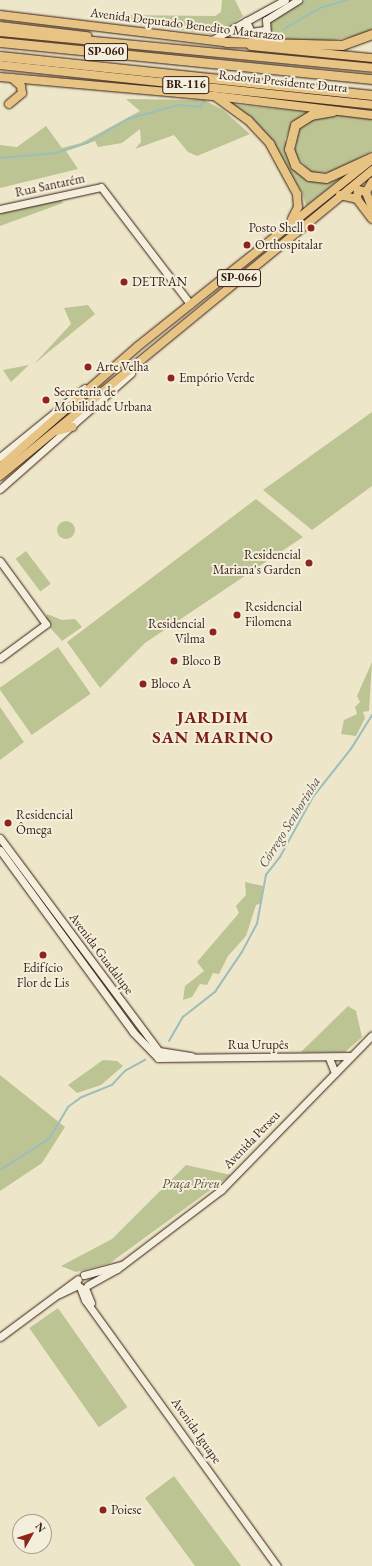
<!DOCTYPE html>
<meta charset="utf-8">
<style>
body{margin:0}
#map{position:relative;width:372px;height:1566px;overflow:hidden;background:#eee6c9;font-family:"EB Garamond",serif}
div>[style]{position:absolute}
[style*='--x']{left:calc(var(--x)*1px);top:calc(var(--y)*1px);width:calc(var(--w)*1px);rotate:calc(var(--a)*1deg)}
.green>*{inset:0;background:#bdc493;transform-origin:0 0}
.round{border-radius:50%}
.stream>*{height:1.5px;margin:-0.75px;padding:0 0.75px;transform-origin:0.75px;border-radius:0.75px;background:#9bbebc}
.roads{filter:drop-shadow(0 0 1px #361c13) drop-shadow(0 0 1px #361c13)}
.secondary>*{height:7px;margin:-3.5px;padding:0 3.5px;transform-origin:3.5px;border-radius:3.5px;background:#f4efdc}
.primary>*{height:8px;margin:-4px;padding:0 4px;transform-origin:4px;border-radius:4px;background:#e7c384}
.highway>*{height:9px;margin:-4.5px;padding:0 4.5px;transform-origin:4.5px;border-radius:4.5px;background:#e7c384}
.dots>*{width:11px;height:11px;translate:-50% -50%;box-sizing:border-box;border:2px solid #f4efdc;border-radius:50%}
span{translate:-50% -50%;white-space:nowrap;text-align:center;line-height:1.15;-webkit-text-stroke:4px #f4efdc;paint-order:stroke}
.shield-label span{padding:1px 3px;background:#f4efdc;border:1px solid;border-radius:3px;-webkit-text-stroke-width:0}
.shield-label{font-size:12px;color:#361c13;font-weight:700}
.street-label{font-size:13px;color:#361c13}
.poi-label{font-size:13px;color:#361c13}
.right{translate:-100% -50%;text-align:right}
.left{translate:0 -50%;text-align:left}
.park-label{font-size:13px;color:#5e4e39;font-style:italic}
.water-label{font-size:14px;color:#544d46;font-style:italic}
.district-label{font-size:17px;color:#7a1f14;font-weight:700;letter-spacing:1px}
.north{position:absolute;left:12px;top:1514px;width:40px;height:40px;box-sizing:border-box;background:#f4efdc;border:1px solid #a89b8c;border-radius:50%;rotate:51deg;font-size:11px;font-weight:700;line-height:16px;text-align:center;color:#361c13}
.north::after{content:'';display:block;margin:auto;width:14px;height:18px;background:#8f2418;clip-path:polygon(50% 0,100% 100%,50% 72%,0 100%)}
</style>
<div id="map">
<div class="green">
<div style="clip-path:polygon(222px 0,235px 0,243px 16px,218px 35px,117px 21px,117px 15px,215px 16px,221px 12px)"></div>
<div style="clip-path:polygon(305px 0,372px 0,372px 29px,364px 35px,322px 42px,275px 39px,267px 27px,269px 22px)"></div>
<div style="clip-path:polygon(126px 99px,204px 100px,223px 110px,250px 134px,197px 156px,188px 152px,174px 135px,135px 149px,141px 142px,140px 129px,122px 143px,98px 147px,95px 141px,66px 151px,78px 169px,0 188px,0 145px,17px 147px,46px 126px,62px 148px,81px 143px,140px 111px)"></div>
<div style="clip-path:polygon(229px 104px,310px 112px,292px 124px,285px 139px,290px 164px,307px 180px,332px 181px,345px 175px,306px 206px,302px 192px,264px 132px)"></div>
<div style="clip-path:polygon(331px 114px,372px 118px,372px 151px,335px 172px,312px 173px,294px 155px,298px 130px,312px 118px)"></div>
<div style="clip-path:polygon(61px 200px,63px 203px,0 226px,0 212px)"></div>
<div style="clip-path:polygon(88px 305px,95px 314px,34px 364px,71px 324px,64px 308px)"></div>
<div style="clip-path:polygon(29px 365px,11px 382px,3px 370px)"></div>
<div style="clip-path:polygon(372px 412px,372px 486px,312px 530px,263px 490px)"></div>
<div style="clip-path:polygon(256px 499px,303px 537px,145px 643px,100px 688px,67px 642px)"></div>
<div class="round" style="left:57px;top:521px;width:18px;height:18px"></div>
<div style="left:26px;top:551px;width:41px;height:13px;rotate:53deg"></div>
<div style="clip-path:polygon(47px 614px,62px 620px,75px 619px,82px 627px,62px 641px,46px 623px)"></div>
<div style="left:58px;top:647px;width:57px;height:72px;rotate:55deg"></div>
<div style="clip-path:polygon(372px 662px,369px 711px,363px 712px,365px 718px,356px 736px,341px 734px,344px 720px,357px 714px,355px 707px,360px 702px,357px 696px)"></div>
<div style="clip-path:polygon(0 707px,24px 742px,0 760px)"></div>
<div style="clip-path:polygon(245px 882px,263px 886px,261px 903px,256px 905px,246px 936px,228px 956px,219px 974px,213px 973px,207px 985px,200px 984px,192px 997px,183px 1000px,185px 986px,204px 971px,197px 962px,239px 913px,236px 906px,246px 895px)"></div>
<div style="clip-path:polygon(348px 1006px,356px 1011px,362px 1037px,345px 1052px,301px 1052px)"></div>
<div style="clip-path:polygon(103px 1060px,117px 1061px,123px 1066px,101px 1085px,77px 1093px,68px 1085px)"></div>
<div style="clip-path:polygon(0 1075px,65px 1127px,42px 1163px,0 1191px)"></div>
<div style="clip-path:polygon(186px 1165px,231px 1175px,110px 1263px,76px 1272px,61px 1266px,112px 1239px)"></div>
<div style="left:58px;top:1308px;width:121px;height:35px;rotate:55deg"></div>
<div style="clip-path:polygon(174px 1476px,241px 1566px,195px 1566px,145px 1498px)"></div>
</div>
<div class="stream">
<div style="--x:284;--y:29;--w:42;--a:-30.3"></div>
<div style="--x:320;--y:8;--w:29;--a:-16"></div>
<div style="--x:0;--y:158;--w:56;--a:-5.1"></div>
<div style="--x:56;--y:153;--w:33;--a:-18"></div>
<div style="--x:87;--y:143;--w:48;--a:-30.3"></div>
<div style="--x:128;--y:119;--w:53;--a:-15.4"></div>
<div style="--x:179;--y:105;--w:22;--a:5"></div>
<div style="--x:201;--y:107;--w:7;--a:-63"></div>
<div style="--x:169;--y:1041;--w:28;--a:-60"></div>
<div style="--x:183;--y:1017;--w:41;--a:-38"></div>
<div style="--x:215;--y:992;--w:48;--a:-56"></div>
<div style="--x:242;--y:952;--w:32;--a:-62"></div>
<div style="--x:257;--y:924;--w:50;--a:-79.6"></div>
<div style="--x:266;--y:875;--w:23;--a:-52"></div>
<div style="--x:280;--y:857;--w:68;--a:-61.2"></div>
<div style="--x:313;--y:797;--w:61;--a:-51.6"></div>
<div style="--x:351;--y:749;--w:40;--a:-58"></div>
<div style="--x:0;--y:1170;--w:58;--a:-32.3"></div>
<div style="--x:49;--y:1139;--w:37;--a:-59"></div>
<div style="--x:68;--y:1107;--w:17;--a:-36"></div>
<div style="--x:82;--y:1097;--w:32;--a:-22"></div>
<div style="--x:112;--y:1085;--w:19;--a:-47"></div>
<div style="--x:125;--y:1071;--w:23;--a:-29"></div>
</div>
<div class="roads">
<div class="secondary">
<div style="--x:246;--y:21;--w:12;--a:66"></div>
<div style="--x:251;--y:32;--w:14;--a:-8"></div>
<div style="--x:212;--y:40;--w:83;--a:-28.7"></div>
<div style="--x:277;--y:43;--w:13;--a:-138"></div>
<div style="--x:267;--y:34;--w:14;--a:-94"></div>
<div style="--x:266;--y:20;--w:38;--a:-32"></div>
<div style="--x:0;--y:209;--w:103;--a:-12.3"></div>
<div style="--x:101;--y:187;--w:147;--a:52.7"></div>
<div style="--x:0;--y:457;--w:109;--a:-39.1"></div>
<div style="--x:0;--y:489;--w:175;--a:-41.5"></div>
<div style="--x:0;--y:561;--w:78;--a:53.9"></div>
<div style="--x:46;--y:624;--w:57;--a:143.5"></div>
<div style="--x:0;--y:838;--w:266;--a:53.3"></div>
<div style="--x:159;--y:1051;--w:33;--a:9"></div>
<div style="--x:0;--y:850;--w:225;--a:53.8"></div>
<div style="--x:133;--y:1032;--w:36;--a:46"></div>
<div style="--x:158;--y:1058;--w:193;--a:-0.6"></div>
<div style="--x:329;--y:1058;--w:16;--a:68"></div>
<div style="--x:84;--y:1275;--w:39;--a:-15"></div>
<div style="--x:88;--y:1285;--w:33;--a:-29"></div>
<div style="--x:117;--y:1269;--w:131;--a:-37.2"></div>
<div style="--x:221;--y:1190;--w:216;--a:-45.7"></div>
<div style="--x:80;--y:1287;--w:14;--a:69"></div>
<div style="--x:85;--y:1300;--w:328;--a:54.2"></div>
<div style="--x:85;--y:1288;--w:16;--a:68"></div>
<div style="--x:59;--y:1294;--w:21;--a:-25"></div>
<div style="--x:0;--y:1337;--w:97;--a:-36.6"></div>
</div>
<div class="primary">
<div style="--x:0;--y:15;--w:233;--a:6.9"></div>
<div style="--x:0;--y:26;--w:88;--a:6.6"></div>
<div style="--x:0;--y:32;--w:374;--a:5.5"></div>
<div style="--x:251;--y:46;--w:122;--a:5.7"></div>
<div style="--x:0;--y:65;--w:374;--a:6.1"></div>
<div style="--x:0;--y:77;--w:216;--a:5.1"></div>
<div style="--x:215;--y:96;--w:158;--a:6.9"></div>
<div style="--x:216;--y:97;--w:39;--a:36"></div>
<div style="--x:248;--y:120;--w:33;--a:47"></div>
<div style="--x:270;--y:144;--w:57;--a:61.6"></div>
<div style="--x:297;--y:194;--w:13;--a:86"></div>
<div style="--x:298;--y:207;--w:13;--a:117"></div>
<div style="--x:9;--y:104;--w:17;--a:-40"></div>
<div style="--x:22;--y:93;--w:7;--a:-98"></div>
<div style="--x:21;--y:86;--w:12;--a:-138"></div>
<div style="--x:366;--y:192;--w:17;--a:69"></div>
<div style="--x:366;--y:192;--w:12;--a:-59"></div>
<div style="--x:340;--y:195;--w:17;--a:13"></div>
<div style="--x:357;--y:199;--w:25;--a:53"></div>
<div style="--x:357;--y:199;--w:9;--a:-84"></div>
<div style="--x:358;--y:190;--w:8;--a:14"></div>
<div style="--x:57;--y:431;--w:16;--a:-15"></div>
<div style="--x:0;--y:467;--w:182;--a:-41.2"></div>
<div style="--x:137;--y:347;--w:300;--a:-38.6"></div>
<div style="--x:0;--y:476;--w:482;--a:-39.4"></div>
</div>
<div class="highway">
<div style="--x:0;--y:42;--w:374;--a:5.7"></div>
<div style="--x:226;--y:42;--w:116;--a:1.5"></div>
<div style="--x:342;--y:45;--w:32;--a:-20"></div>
<div style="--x:0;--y:56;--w:374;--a:6"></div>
<div style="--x:333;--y:111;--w:22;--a:170"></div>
<div style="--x:311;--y:115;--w:19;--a:148"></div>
<div style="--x:295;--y:125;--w:25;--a:104"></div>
<div style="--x:289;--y:149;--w:17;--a:69"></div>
<div style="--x:295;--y:165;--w:18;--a:38"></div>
<div style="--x:309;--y:176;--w:17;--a:7"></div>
<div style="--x:326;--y:178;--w:51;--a:-24.5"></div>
</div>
</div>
<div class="dots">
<div style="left:311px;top:228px;background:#8f2418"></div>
<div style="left:247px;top:245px;background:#8f2418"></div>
<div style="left:124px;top:282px;background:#8f2418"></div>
<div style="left:88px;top:367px;background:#8f2418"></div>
<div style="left:171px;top:378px;background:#8f2418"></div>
<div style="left:46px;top:400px;background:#8f2418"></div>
<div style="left:309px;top:563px;background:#8f2418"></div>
<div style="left:237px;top:615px;background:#8f2418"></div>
<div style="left:213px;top:632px;background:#8f2418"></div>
<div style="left:174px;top:661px;background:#8f2418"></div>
<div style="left:143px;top:684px;background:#8f2418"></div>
<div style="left:8px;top:823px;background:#8f2418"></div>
<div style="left:43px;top:955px;background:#8f2418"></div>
<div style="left:103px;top:1510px;background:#8f2418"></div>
</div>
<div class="shield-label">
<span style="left:106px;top:52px">SP-060</span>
<span style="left:186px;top:85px">BR-116</span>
<span style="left:239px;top:278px">SP-066</span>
</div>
<div class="street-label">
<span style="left:187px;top:25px;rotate:7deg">Avenida Deputado Benedito Matarazzo</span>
<span style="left:283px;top:82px;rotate:6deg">Rodovia Presidente Dutra</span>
<span style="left:50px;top:186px;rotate:-12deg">Rua Santarém</span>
<span style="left:101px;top:954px;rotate:53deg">Avenida Guadalupe</span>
<span style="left:258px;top:1045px">Rua Urupês</span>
<span style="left:252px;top:1140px;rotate:-46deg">Avenida Perseu</span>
<span style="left:196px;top:1431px;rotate:55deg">Avenida Iguape</span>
</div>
<div class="poi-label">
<span class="right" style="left:303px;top:228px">Posto Shell</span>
<span class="left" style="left:255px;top:245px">Orthospitalar</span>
<span class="left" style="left:132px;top:282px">DETRAN</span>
<span class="left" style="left:96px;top:367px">Arte Velha</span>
<span class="left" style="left:179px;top:378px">Empório Verde</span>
<span class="left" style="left:54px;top:400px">Secretaria de<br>Mobilidade Urbana</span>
<span class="right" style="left:301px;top:563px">Residencial<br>Mariana's Garden</span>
<span class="left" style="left:245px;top:615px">Residencial<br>Filomena</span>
<span class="right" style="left:205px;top:632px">Residencial<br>Vilma</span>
<span class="left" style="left:182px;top:661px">Bloco B</span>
<span class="left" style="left:151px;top:684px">Bloco A</span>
<span class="left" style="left:16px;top:823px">Residencial<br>Ômega</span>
<span style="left:43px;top:976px">Edifício<br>Flor de Lis</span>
<span class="left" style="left:111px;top:1510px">Poiese</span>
</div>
<div class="park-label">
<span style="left:191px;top:1184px">Praça Pireu</span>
</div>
<div class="water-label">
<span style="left:289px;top:822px;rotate:-58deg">Córrego Senhorinha</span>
</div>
<div class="district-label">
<span style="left:213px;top:728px">JARDIM<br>SAN MARINO</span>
</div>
<div class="north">N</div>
</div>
